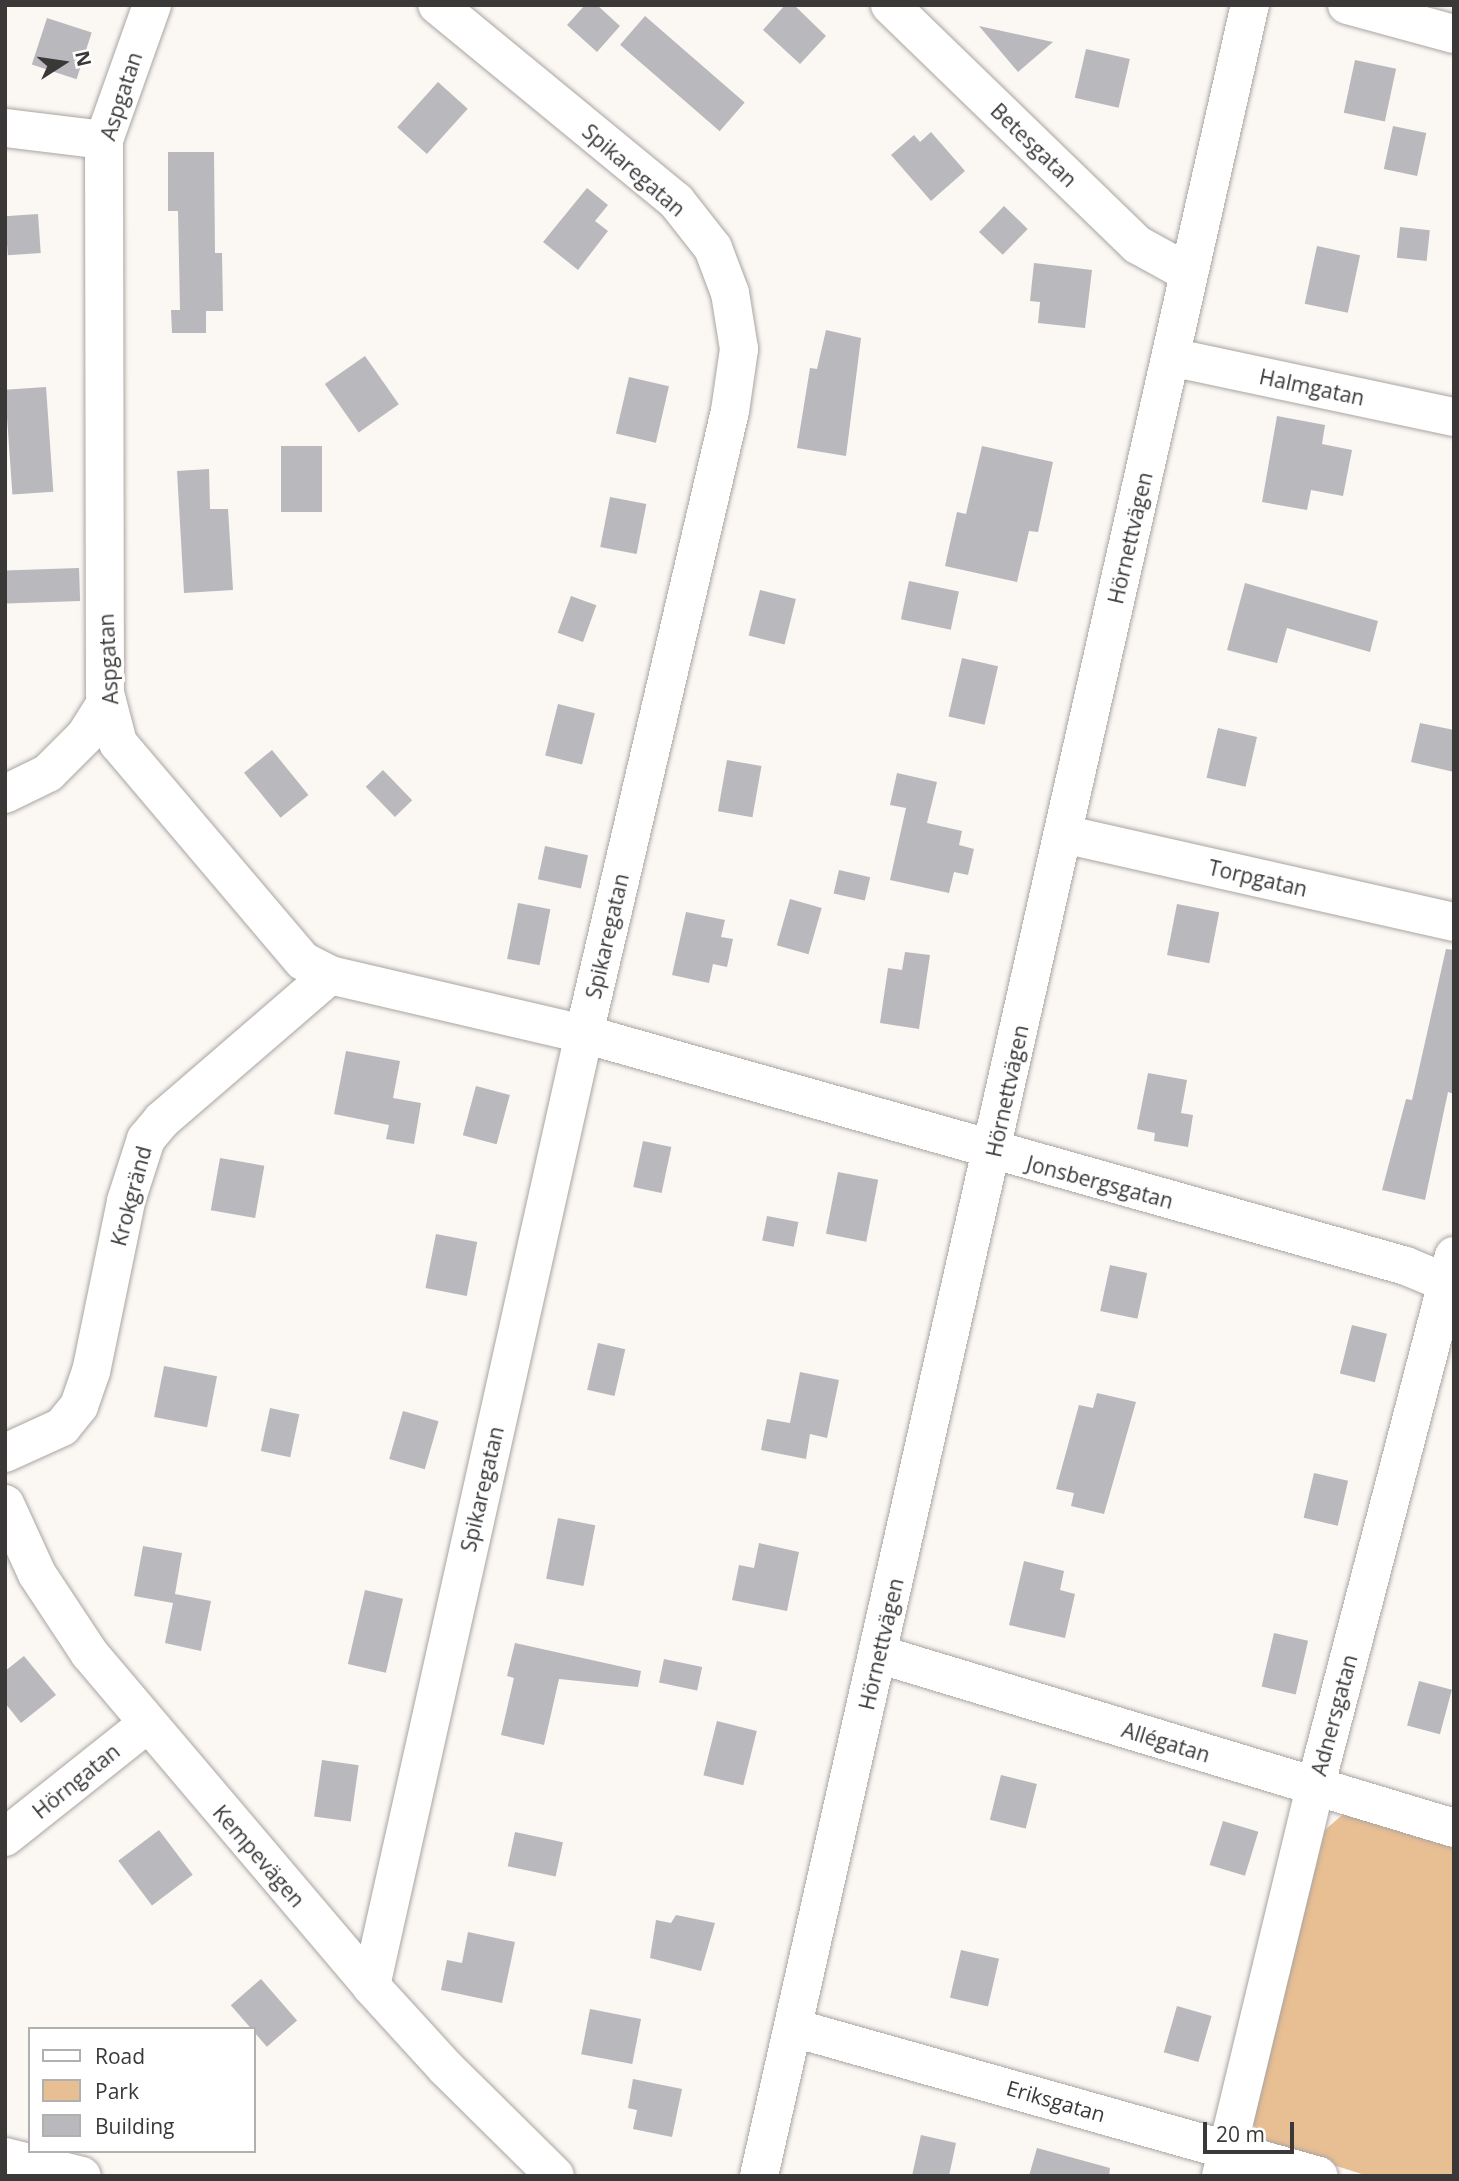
<!DOCTYPE html>
<meta charset="utf-8">
<style>
body{margin:0}
#map{position:relative;width:1459px;height:2181px;overflow:hidden;background:#fbf7f3;font-family:"Open Sans",sans-serif}
div>[style]{position:absolute}
[style*='--x']{left:calc(var(--x)*1px);top:calc(var(--y)*1px);width:calc(var(--w)*1px);rotate:calc(var(--a)*1deg)}
.green>*{inset:0;background:#e8be93}
.building>*{inset:0;background:#b9b8bd;transform-origin:0 0}
.roads{filter:drop-shadow(0 0 2px #a9a5a2) drop-shadow(0 0 2px #a9a5a2)}
.minor>*{height:38px;margin:-19px;padding:0 19px;transform-origin:19px;border-radius:19px;background:#fff}
span{translate:-50% -50%;white-space:nowrap;text-align:center;line-height:1.15;-webkit-text-stroke:6px #fff;paint-order:stroke}
.street-label{font-size:21px;color:#3a3938}
.frame{position:absolute;inset:0;border:7px solid #3a3938;pointer-events:none}
.legend{position:absolute;left:28px;top:2027px;width:228px;height:126px;box-sizing:border-box;background:#fff;border:2px solid #b0b0af;margin:0;padding:9px 12px;list-style:none;font-size:21px;color:#3a3938}
.legend li{display:flex;align-items:center;gap:14px;height:35px}
.legend b{width:35px;border:2px solid #b0b0af}
.north{position:absolute;left:28px;top:28px;width:70px;height:70px;-webkit-text-stroke:5px #fff;paint-order:stroke;rotate:78deg;font-size:19px;font-weight:700;line-height:28px;text-align:center;color:#3a3938}
.north::after{content:'';display:block;margin:auto;width:24px;height:32px;background:#3a3938;clip-path:polygon(50% 0,100% 100%,50% 72%,0 100%)}
.scale{position:absolute;left:1203px;top:2122px;width:91px;height:32px;box-sizing:border-box;border:4px solid #3a3938;border-top:0;padding-left:9px;font-size:21px;line-height:24px;white-space:nowrap;color:#3a3938;-webkit-text-stroke:5px #fff;paint-order:stroke}
</style>
<div id="map">
<div class="green">
<div style="clip-path:polygon(1358px 1812px,1454px 1839px,1454px 2176px,1368px 2176px,1270px 2145px,1251px 2122px,1325px 1830px,1341px 1816px)"></div>
</div>
<div class="building">
<div style="clip-path:polygon(585px 5px,597px 5px,620px 26px,597px 52px,567px 25px)"></div>
<div style="clip-path:polygon(785px 5px,794px 5px,826px 36px,800px 64px,763px 30px)"></div>
<div style="left:645px;top:16px;width:132px;height:38px;rotate:41deg"></div>
<div style="left:47px;top:18px;width:47px;height:49px;rotate:18deg"></div>
<div style="clip-path:polygon(979px 26px,1053px 42px,1018px 72px)"></div>
<div style="left:1086px;top:49px;width:45px;height:50px;rotate:13deg"></div>
<div style="left:1355px;top:60px;width:42px;height:54px;rotate:12deg"></div>
<div style="left:438px;top:82px;width:40px;height:61px;rotate:42deg"></div>
<div style="left:1393px;top:126px;width:34px;height:44px;rotate:12deg"></div>
<div style="clip-path:polygon(931px 132px,965px 171px,931px 201px,891px 155px,914px 135px,920px 142px)"></div>
<div style="clip-path:polygon(168px 152px,214px 152px,215px 253px,222px 253px,223px 311px,206px 311px,206px 333px,172px 333px,171px 310px,180px 310px,178px 211px,168px 211px)"></div>
<div style="clip-path:polygon(587px 188px,608px 205px,595px 221px,608px 231px,578px 270px,543px 242px)"></div>
<div style="left:1004px;top:206px;width:33px;height:36px;rotate:44deg"></div>
<div style="left:38px;top:214px;width:39px;height:33px;rotate:86deg"></div>
<div style="left:1400px;top:227px;width:30px;height:31px;rotate:6deg"></div>
<div style="left:1317px;top:246px;width:44px;height:59px;rotate:12deg"></div>
<div style="clip-path:polygon(1034px 263px,1092px 270px,1085px 328px,1038px 323px,1040px 302px,1030px 301px)"></div>
<div style="clip-path:polygon(826px 330px,861px 338px,846px 456px,797px 448px,810px 368px,817px 369px)"></div>
<div style="left:365px;top:356px;width:59px;height:49px;rotate:55deg"></div>
<div style="left:629px;top:377px;width:41px;height:58px;rotate:13deg"></div>
<div style="left:46px;top:387px;width:105px;height:41px;rotate:86deg"></div>
<div style="clip-path:polygon(1277px 416px,1325px 425px,1322px 444px,1352px 450px,1343px 496px,1311px 490px,1307px 510px,1262px 502px)"></div>
<div style="left:281px;top:446px;width:41px;height:66px"></div>
<div style="clip-path:polygon(982px 446px,1053px 462px,1038px 532px,1029px 531px,1017px 582px,945px 566px,957px 512px,966px 514px)"></div>
<div style="clip-path:polygon(209px 469px,210px 509px,228px 509px,233px 590px,184px 593px,177px 471px)"></div>
<div style="left:610px;top:497px;width:37px;height:51px;rotate:11deg"></div>
<div style="left:79px;top:568px;width:33px;height:74px;rotate:88deg"></div>
<div style="left:909px;top:581px;width:51px;height:39px;rotate:12deg"></div>
<div style="clip-path:polygon(1245px 583px,1378px 621px,1370px 652px,1287px 628px,1277px 663px,1227px 650px)"></div>
<div style="left:760px;top:590px;width:37px;height:47px;rotate:14deg"></div>
<div style="left:571px;top:596px;width:27px;height:39px;rotate:20deg"></div>
<div style="left:962px;top:658px;width:37px;height:60px;rotate:13deg"></div>
<div style="left:558px;top:704px;width:38px;height:53px;rotate:14deg"></div>
<div style="clip-path:polygon(1420px 723px,1454px 730px,1454px 772px,1411px 762px)"></div>
<div style="left:1218px;top:728px;width:40px;height:51px;rotate:13deg"></div>
<div style="left:272px;top:750px;width:58px;height:36px;rotate:51deg"></div>
<div style="left:727px;top:760px;width:35px;height:52px;rotate:10deg"></div>
<div style="left:383px;top:770px;width:42px;height:24px;rotate:46deg"></div>
<div style="clip-path:polygon(897px 773px,937px 782px,927px 823px,962px 831px,959px 845px,974px 849px,968px 875px,954px 872px,949px 893px,890px 880px,906px 808px,890px 805px)"></div>
<div style="left:545px;top:846px;width:44px;height:34px;rotate:12deg"></div>
<div style="left:839px;top:870px;width:32px;height:24px;rotate:13deg"></div>
<div style="left:790px;top:899px;width:33px;height:48px;rotate:16deg"></div>
<div style="left:518px;top:903px;width:33px;height:57px;rotate:11deg"></div>
<div style="left:1177px;top:904px;width:43px;height:52px;rotate:11deg"></div>
<div style="clip-path:polygon(686px 912px,725px 920px,721px 937px,733px 939px,727px 967px,713px 964px,709px 983px,672px 975px)"></div>
<div style="clip-path:polygon(1446px 949px,1454px 950px,1454px 1094px,1448px 1092px,1425px 1200px,1382px 1190px,1406px 1099px,1412px 1100px)"></div>
<div style="clip-path:polygon(905px 952px,930px 955px,919px 1029px,880px 1023px,888px 968px,902px 970px)"></div>
<div style="clip-path:polygon(346px 1051px,400px 1061px,393px 1098px,421px 1103px,414px 1144px,386px 1139px,389px 1125px,334px 1114px)"></div>
<div style="clip-path:polygon(1148px 1073px,1187px 1080px,1181px 1113px,1193px 1115px,1188px 1147px,1154px 1141px,1155px 1133px,1137px 1129px)"></div>
<div style="left:476px;top:1086px;width:35px;height:51px;rotate:15deg"></div>
<div style="left:643px;top:1141px;width:29px;height:47px;rotate:12deg"></div>
<div style="left:220px;top:1158px;width:45px;height:53px;rotate:10deg"></div>
<div style="left:838px;top:1172px;width:41px;height:63px;rotate:11deg"></div>
<div style="left:767px;top:1216px;width:32px;height:25px;rotate:11deg"></div>
<div style="left:436px;top:1234px;width:42px;height:55px;rotate:11deg"></div>
<div style="left:1110px;top:1265px;width:38px;height:47px;rotate:12deg"></div>
<div style="left:1352px;top:1325px;width:36px;height:50px;rotate:14deg"></div>
<div style="left:598px;top:1343px;width:28px;height:48px;rotate:13deg"></div>
<div style="left:164px;top:1366px;width:54px;height:52px;rotate:11deg"></div>
<div style="clip-path:polygon(800px 1372px,839px 1380px,827px 1438px,810px 1434px,806px 1459px,761px 1450px,767px 1419px,790px 1423px)"></div>
<div style="clip-path:polygon(1097px 1393px,1136px 1402px,1104px 1514px,1071px 1506px,1074px 1493px,1056px 1489px,1079px 1405px,1093px 1408px)"></div>
<div style="left:270px;top:1408px;width:30px;height:44px;rotate:12deg"></div>
<div style="left:403px;top:1411px;width:37px;height:50px;rotate:16deg"></div>
<div style="left:1314px;top:1473px;width:35px;height:46px;rotate:13deg"></div>
<div style="left:558px;top:1518px;width:38px;height:62px;rotate:11deg"></div>
<div style="clip-path:polygon(759px 1543px,799px 1552px,787px 1611px,732px 1600px,739px 1565px,754px 1568px)"></div>
<div style="clip-path:polygon(143px 1546px,182px 1553px,175px 1594px,211px 1601px,201px 1651px,165px 1643px,173px 1603px,134px 1596px)"></div>
<div style="clip-path:polygon(1024px 1561px,1064px 1571px,1060px 1590px,1075px 1594px,1065px 1638px,1009px 1625px)"></div>
<div style="left:365px;top:1590px;width:39px;height:76px;rotate:13deg"></div>
<div style="left:1274px;top:1633px;width:35px;height:55px;rotate:13deg"></div>
<div style="clip-path:polygon(515px 1643px,641px 1671px,638px 1687px,559px 1679px,544px 1745px,501px 1735px,514px 1678px,507px 1676px)"></div>
<div style="clip-path:polygon(24px 1656px,56px 1695px,21px 1723px,5px 1703px,5px 1671px)"></div>
<div style="left:664px;top:1659px;width:39px;height:24px;rotate:12deg"></div>
<div style="left:1419px;top:1681px;width:34px;height:46px;rotate:15deg"></div>
<div style="left:717px;top:1721px;width:41px;height:56px;rotate:14deg"></div>
<div style="left:322px;top:1760px;width:37px;height:57px;rotate:8deg"></div>
<div style="left:1001px;top:1775px;width:37px;height:46px;rotate:14deg"></div>
<div style="left:1223px;top:1821px;width:37px;height:46px;rotate:17deg"></div>
<div style="left:159px;top:1830px;width:56px;height:51px;rotate:53deg"></div>
<div style="left:515px;top:1832px;width:49px;height:35px;rotate:12deg"></div>
<div style="clip-path:polygon(676px 1915px,715px 1923px,701px 1971px,650px 1958px,656px 1920px,671px 1923px)"></div>
<div style="clip-path:polygon(468px 1932px,515px 1942px,502px 2003px,441px 1990px,447px 1960px,462px 1963px)"></div>
<div style="left:961px;top:1950px;width:39px;height:49px;rotate:13deg"></div>
<div style="left:261px;top:1979px;width:55px;height:40px;rotate:49deg"></div>
<div style="left:1177px;top:2006px;width:36px;height:48px;rotate:16deg"></div>
<div style="left:590px;top:2009px;width:52px;height:46px;rotate:11deg"></div>
<div style="clip-path:polygon(633px 2079px,682px 2089px,672px 2137px,633px 2129px,637px 2110px,628px 2108px)"></div>
<div style="clip-path:polygon(921px 2135px,956px 2143px,949px 2176px,912px 2176px)"></div>
<div style="clip-path:polygon(1037px 2148px,1110px 2168px,1109px 2176px,1029px 2176px)"></div>
</div>
<div class="roads">
<div class="minor">
<div style="--x:152;--y:5;--w:143;--a:109.6"></div>
<div style="--x:104;--y:140;--w:553;--a:89.9"></div>
<div style="--x:105;--y:693;--w:52;--a:75.4"></div>
<div style="--x:118;--y:743;--w:286;--a:49.7"></div>
<div style="--x:303;--y:961;--w:30;--a:27"></div>
<div style="--x:330;--y:975;--w:261;--a:13.1"></div>
<div style="--x:584;--y:1034;--w:854;--a:15.76"></div>
<div style="--x:1406;--y:1266;--w:52;--a:22.6"></div>
<div style="--x:890;--y:5;--w:345;--a:44.1"></div>
<div style="--x:1138;--y:245;--w:56;--a:28.9"></div>
<div style="--x:1347;--y:5;--w:111;--a:15.2"></div>
<div style="--x:5;--y:128;--w:100;--a:6.9"></div>
<div style="--x:1171;--y:357;--w:289;--a:12"></div>
<div style="--x:5;--y:794;--w:48;--a:-26"></div>
<div style="--x:48;--y:773;--w:52;--a:-45"></div>
<div style="--x:85;--y:736;--w:41;--a:-57.8"></div>
<div style="--x:1063;--y:834;--w:401;--a:12.7"></div>
<div style="--x:5;--y:1453;--w:63;--a:-24.5"></div>
<div style="--x:62;--y:1427;--w:27;--a:-51"></div>
<div style="--x:79;--y:1406;--w:36;--a:-71"></div>
<div style="--x:91;--y:1372;--w:175;--a:-78.4"></div>
<div style="--x:126;--y:1201;--w:65;--a:-72.1"></div>
<div style="--x:146;--y:1139;--w:25;--a:-50"></div>
<div style="--x:162;--y:1120;--w:222;--a:-40.8"></div>
<div style="--x:5;--y:1504;--w:77;--a:65.4"></div>
<div style="--x:37;--y:1574;--w:95;--a:56.6"></div>
<div style="--x:89;--y:1653;--w:436;--a:49.7"></div>
<div style="--x:371;--y:1986;--w:111;--a:47.6"></div>
<div style="--x:446;--y:2068;--w:153;--a:44.7"></div>
<div style="--x:878;--y:1654;--w:602;--a:16.81"></div>
<div style="--x:5;--y:1837;--w:181;--a:-38.5"></div>
<div style="--x:371;--y:1986;--w:976;--a:-77.39"></div>
<div style="--x:584;--y:1034;--w:640;--a:-76.81"></div>
<div style="--x:730;--y:411;--w:63;--a:-81.7"></div>
<div style="--x:739;--y:349;--w:57;--a:-99.1"></div>
<div style="--x:730;--y:293;--w:48;--a:-110.7"></div>
<div style="--x:713;--y:248;--w:60;--a:-128.2"></div>
<div style="--x:676;--y:201;--w:309;--a:-140.6"></div>
<div style="--x:794;--y:2028;--w:545;--a:15.74"></div>
<div style="--x:5;--y:2157;--w:79;--a:13.9"></div>
<div style="--x:759;--y:2176;--w:2226;--a:-77.26"></div>
<div style="--x:1221;--y:2176;--w:399;--a:-76.4"></div>
<div style="--x:1315;--y:1788;--w:550;--a:-75.36"></div>
</div>
</div>
<div class="street-label">
<span style="left:121px;top:96px;rotate:-72deg">Aspgatan</span>
<span style="left:1034px;top:145px;rotate:44deg">Betesgatan</span>
<span style="left:634px;top:170px;rotate:41deg">Spikaregatan</span>
<span style="left:1312px;top:387px;rotate:12deg">Halmgatan</span>
<span style="left:1130px;top:538px;rotate:-77deg">Hörnettvägen</span>
<span style="left:108px;top:659px;rotate:-93deg">Aspgatan</span>
<span style="left:1258px;top:878px;rotate:13deg">Torpgatan</span>
<span style="left:607px;top:936px;rotate:-77deg">Spikaregatan</span>
<span style="left:1007px;top:1091px;rotate:-78deg">Hörnettvägen</span>
<span style="left:1100px;top:1182px;rotate:15deg">Jonsbergsgatan</span>
<span style="left:131px;top:1196px;rotate:-75deg">Krokgränd</span>
<span style="left:482px;top:1489px;rotate:-77deg">Spikaregatan</span>
<span style="left:881px;top:1644px;rotate:-77deg">Hörnettvägen</span>
<span style="left:1334px;top:1715px;rotate:-75deg">Adnersgatan</span>
<span style="left:1166px;top:1742px;rotate:17deg">Allégatan</span>
<span style="left:76px;top:1781px;rotate:-39deg">Hörngatan</span>
<span style="left:259px;top:1856px;rotate:49deg">Kempevägen</span>
<span style="left:1056px;top:2101px;rotate:16deg">Eriksgatan</span>
</div>
<div class="frame"></div>
<ul class="legend">
<li><b style="height:9px;background:#fff"></b>Road</li>
<li><b style="height:19px;background:#e8be93"></b>Park</li>
<li><b style="height:19px;background:#b9b8bd"></b>Building</li>
</ul>
<div class="north">N</div>
<div class="scale">20 m</div>
</div>
